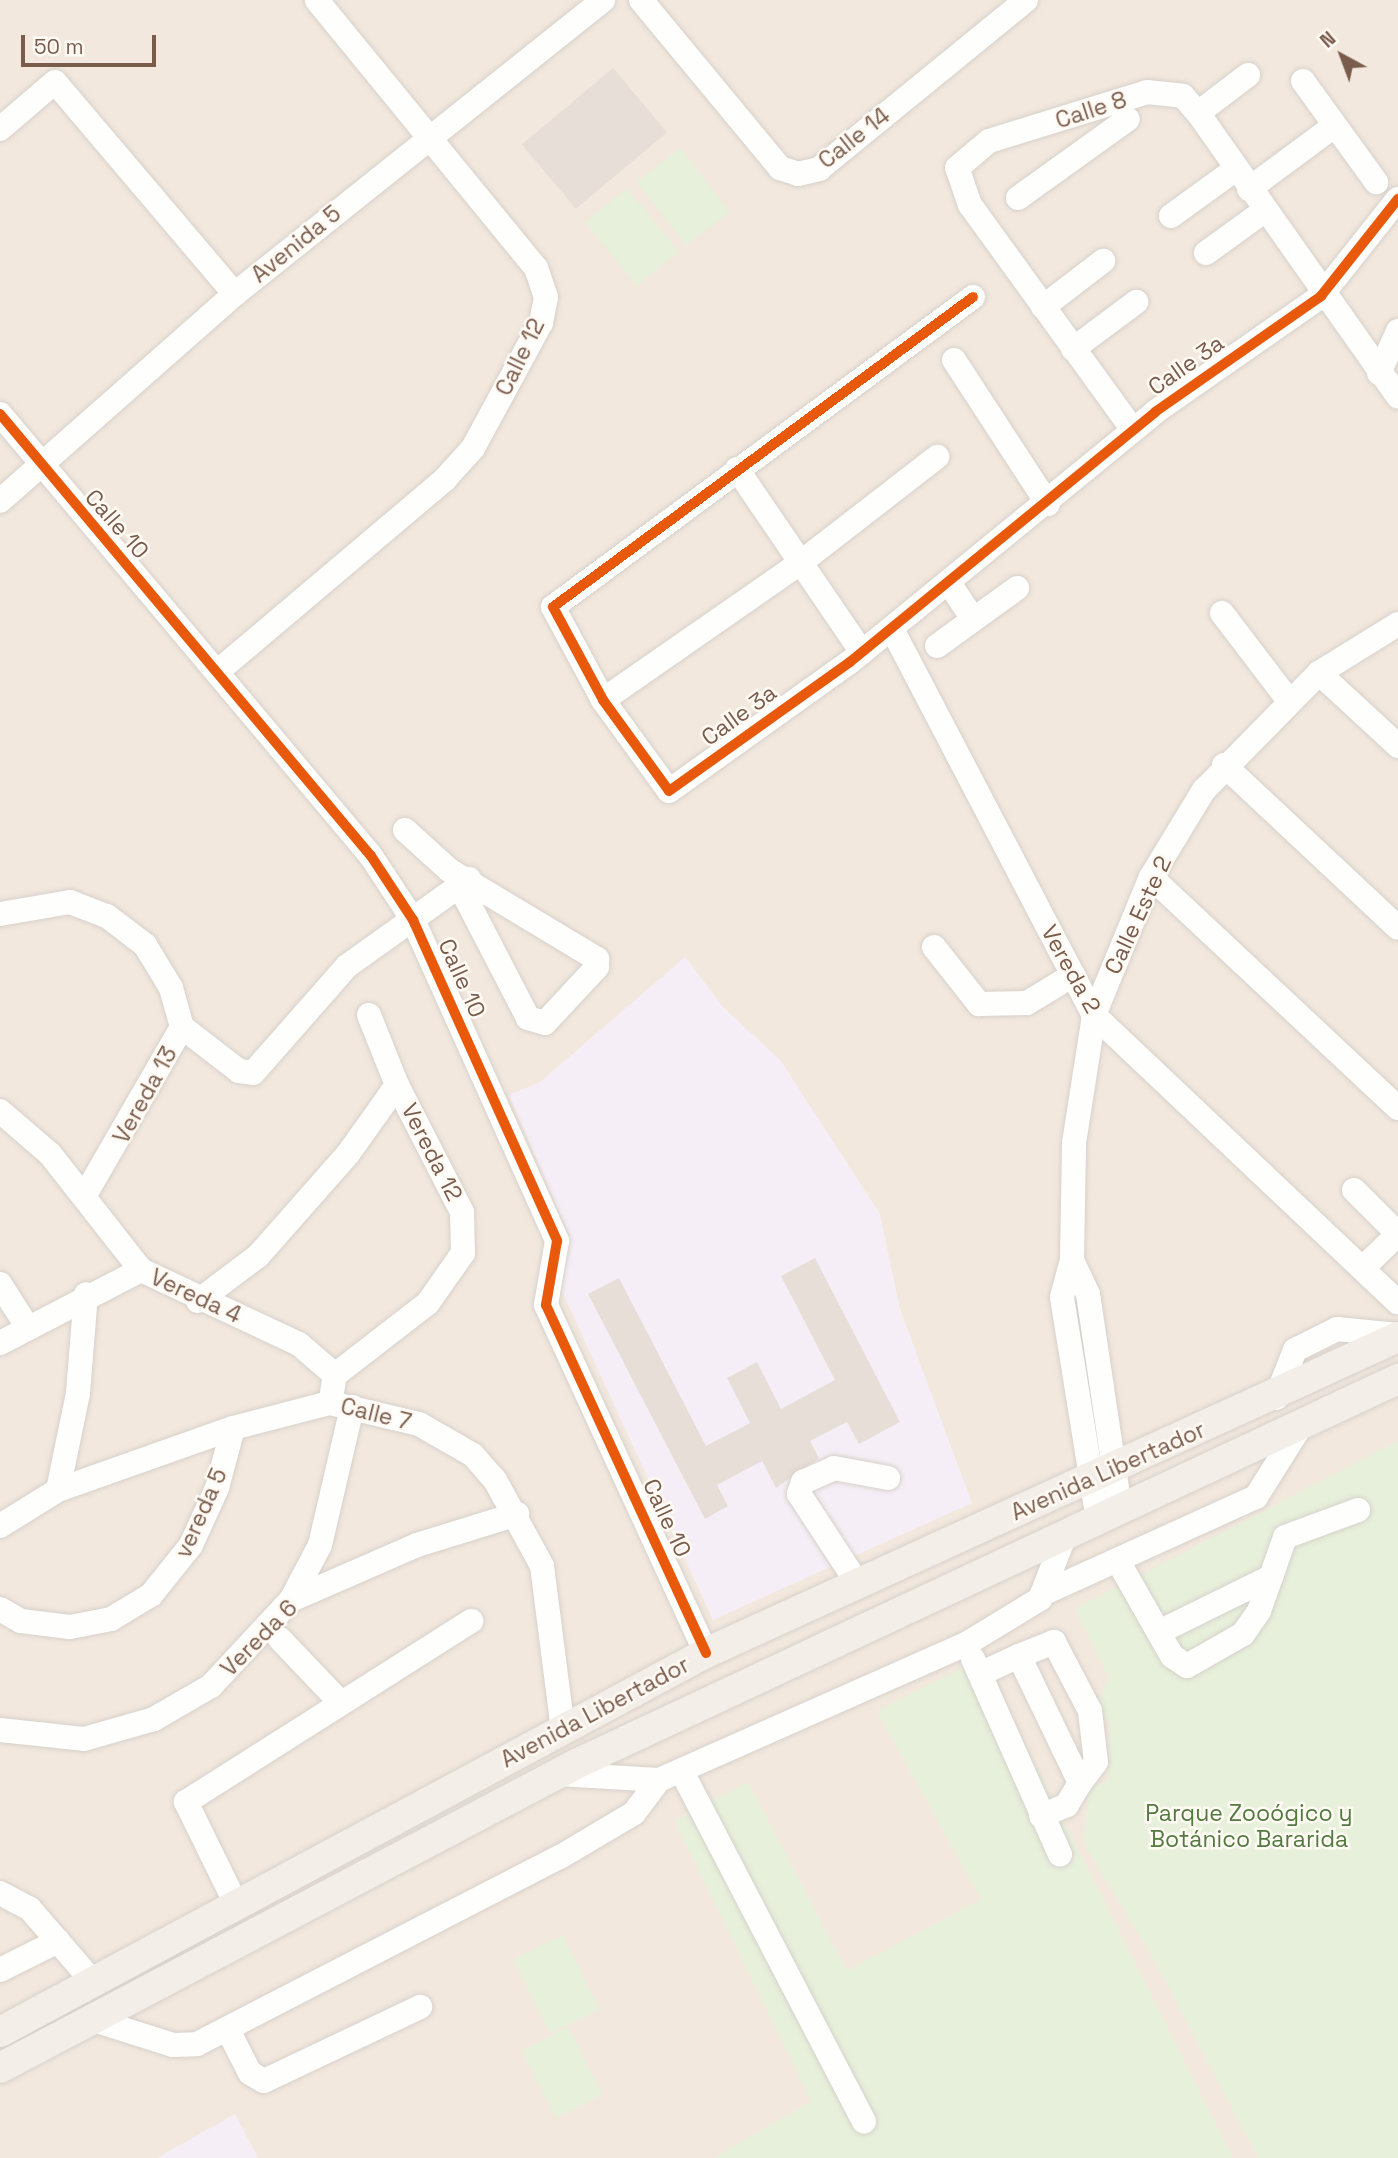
<!DOCTYPE html>
<meta charset="utf-8">
<style>
body{margin:0}
#map{position:relative;width:1398px;height:2158px;overflow:hidden;background:#f9f5f0;font-family:"Space Grotesk",sans-serif}
div>[style]{position:absolute}
[style*='--x']{left:calc(var(--x)*1px);top:calc(var(--y)*1px);width:calc(var(--w)*1px);rotate:calc(var(--a)*1deg)}
.residential>*{inset:0;background:#f2e8de;transform-origin:0 0}
.education>*{inset:0;background:#f6eef6}
.green>*{inset:0;background:#e7f0db;transform-origin:0 0}
.building>*{inset:0;background:#e6ded7;transform-origin:0 0}
.roads{filter:drop-shadow(0 0 2px #d7d1cb) drop-shadow(0 0 2px #d7d1cb)}
.minor>*{height:24px;margin:-12px;padding:0 12px;transform-origin:12px;border-radius:12px;background:#fefefd}
.major>*{height:30px;margin:-15px;padding:0 15px;transform-origin:15px;border-radius:15px;background:#f3eee8}
.cycleway>*{height:10px;margin:-5px;padding:0 5px;transform-origin:5px;border-radius:5px;background:#e8590c}
span{translate:-50% -50%;white-space:nowrap;text-align:center;line-height:1.15;-webkit-text-stroke:5px #fffaf3;paint-order:stroke}
.street-label{font-size:23px;color:#7a5c4d}
.park-label{font-size:23px;color:#537a41}
.north{position:absolute;left:1307px;top:21px;width:70px;height:70px;-webkit-text-stroke:5px #fffaf3;paint-order:stroke;rotate:319deg;font-size:19px;font-weight:700;line-height:28px;text-align:center;color:#7a5c4d}
.north::after{content:'';display:block;margin:auto;width:24px;height:32px;background:#7a5c4d;clip-path:polygon(50% 0,100% 100%,50% 72%,0 100%)}
.scale{position:absolute;left:21px;top:35px;width:135px;height:32px;box-sizing:border-box;border:4px solid #7a5c4d;border-top:0;padding-left:9px;font-size:21px;line-height:24px;white-space:nowrap;color:#7a5c4d;-webkit-text-stroke:5px #fffaf3;paint-order:stroke}
</style>
<div id="map">
<div class="residential">
<div style="left:0;top:0;width:1398px;height:2158px"></div>
</div>
<div class="education">
<div style="clip-path:polygon(685px 957px,722px 1006px,781px 1061px,880px 1214px,900px 1309px,972px 1503px,713px 1620px,561px 1289px,570px 1237px,509px 1095px,540px 1082px)"></div>
<div style="clip-path:polygon(235px 2114px,258px 2158px,157px 2158px)"></div>
</div>
<div class="green">
<div style="left:680px;top:148px;width:81px;height:55px;rotate:52deg"></div>
<div style="left:627px;top:188px;width:82px;height:54px;rotate:51deg"></div>
<div style="clip-path:polygon(1398px 1441px,1398px 2158px,1258px 2158px,1156px 1963px,1084px 1843px,1089px 1786px,1107px 1782px,1110px 1722px,1094px 1711px,1109px 1678px,1075px 1609px)"></div>
<div style="clip-path:polygon(982px 1658px,1233px 2158px,714px 2158px,811px 2101px,675px 1821px,748px 1782px,847px 1971px,981px 1899px,877px 1711px)"></div>
<div style="left:563px;top:1935px;width:83px;height:55px;rotate:64deg"></div>
<div style="left:568px;top:2027px;width:76px;height:52px;rotate:63deg"></div>
</div>
<div class="building">
<div style="left:613px;top:68px;width:84px;height:119px;rotate:50deg"></div>
<div style="clip-path:polygon(815px 1258px,900px 1422px,859px 1444px,847px 1422px,810px 1441px,819px 1458px,776px 1488px,762px 1461px,717px 1485px,728px 1506px,705px 1519px,588px 1294px,619px 1278px,706px 1446px,750px 1423px,727px 1378px,757px 1362px,781px 1409px,835px 1380px,781px 1276px)"></div>
</div>
<div class="roads">
<div class="minor">
<div style="--x:641;--y:0;--w:218;--a:50.4"></div>
<div style="--x:780;--y:168;--w:19;--a:18"></div>
<div style="--x:798;--y:174;--w:22;--a:-13"></div>
<div style="--x:819;--y:169;--w:267;--a:-39.2"></div>
<div style="--x:1303;--y:81;--w:125;--a:54.1"></div>
<div style="--x:1198;--y:113;--w:63;--a:-37.2"></div>
<div style="--x:0;--y:129;--w:72;--a:-40.5"></div>
<div style="--x:55;--y:82;--w:278;--a:49.7"></div>
<div style="--x:1249;--y:189;--w:106;--a:-36.5"></div>
<div style="--x:1018;--y:198;--w:135;--a:-35.7"></div>
<div style="--x:1171;--y:216;--w:80;--a:-35.9"></div>
<div style="--x:1206;--y:253;--w:72;--a:-35.9"></div>
<div style="--x:973;--y:297;--w:522;--a:143.57"></div>
<div style="--x:553;--y:607;--w:106;--a:61.7"></div>
<div style="--x:603;--y:700;--w:112;--a:54"></div>
<div style="--x:669;--y:791;--w:222;--a:-35.5"></div>
<div style="--x:850;--y:662;--w:394;--a:-39.3"></div>
<div style="--x:1155;--y:412;--w:203;--a:-34.9"></div>
<div style="--x:1321;--y:296;--w:124;--a:-51.6"></div>
<div style="--x:1043;--y:307;--w:76;--a:-37.5"></div>
<div style="--x:1073;--y:349;--w:79;--a:-36.7"></div>
<div style="--x:954;--y:360;--w:172;--a:56.9"></div>
<div style="--x:1379;--y:373;--w:46;--a:-65.7"></div>
<div style="--x:0;--y:414;--w:577;--a:49.99"></div>
<div style="--x:371;--y:856;--w:77;--a:56.7"></div>
<div style="--x:413;--y:920;--w:352;--a:65.8"></div>
<div style="--x:557;--y:1241;--w:65;--a:99.8"></div>
<div style="--x:546;--y:1305;--w:383;--a:65.3"></div>
<div style="--x:1133;--y:430;--w:278;--a:-125.9"></div>
<div style="--x:970;--y:205;--w:39;--a:-109"></div>
<div style="--x:957;--y:168;--w:42;--a:-40.2"></div>
<div style="--x:989;--y:141;--w:165;--a:-17.2"></div>
<div style="--x:1147;--y:92;--w:36;--a:6"></div>
<div style="--x:1183;--y:96;--w:23;--a:49"></div>
<div style="--x:1198;--y:113;--w:347;--a:54.8"></div>
<div style="--x:737;--y:469;--w:222;--a:55.7"></div>
<div style="--x:0;--y:501;--w:313;--a:-41.4"></div>
<div style="--x:235;--y:294;--w:471;--a:-38.6"></div>
<div style="--x:949;--y:583;--w:43;--a:56.3"></div>
<div style="--x:1222;--y:613;--w:111;--a:52.7"></div>
<div style="--x:892;--y:629;--w:436;--a:62.4"></div>
<div style="--x:1094;--y:1015;--w:418;--a:43.4"></div>
<div style="--x:937;--y:646;--w:99;--a:-35.9"></div>
<div style="--x:217;--y:672;--w:299;--a:-40.2"></div>
<div style="--x:445;--y:479;--w:42;--a:-47.9"></div>
<div style="--x:473;--y:448;--w:142;--a:-61.5"></div>
<div style="--x:541;--y:323;--w:26;--a:-79"></div>
<div style="--x:546;--y:297;--w:31;--a:-109"></div>
<div style="--x:536;--y:268;--w:346;--a:-129.3"></div>
<div style="--x:1319;--y:673;--w:108;--a:42.7"></div>
<div style="--x:603;--y:700;--w:239;--a:-34.8"></div>
<div style="--x:799;--y:564;--w:175;--a:-37.8"></div>
<div style="--x:1224;--y:765;--w:238;--a:43.1"></div>
<div style="--x:405;--y:830;--w:59;--a:42.3"></div>
<div style="--x:449;--y:870;--w:173;--a:31"></div>
<div style="--x:597;--y:959;--w:8;--a:90"></div>
<div style="--x:597;--y:967;--w:76;--a:132.9"></div>
<div style="--x:545;--y:1023;--w:18;--a:-164"></div>
<div style="--x:528;--y:1018;--w:148;--a:-117.4"></div>
<div style="--x:1151;--y:877;--w:338;--a:43.1"></div>
<div style="--x:0;--y:914;--w:71;--a:-9.7"></div>
<div style="--x:70;--y:902;--w:40;--a:21"></div>
<div style="--x:107;--y:916;--w:48;--a:37.3"></div>
<div style="--x:145;--y:945;--w:50;--a:58.8"></div>
<div style="--x:171;--y:988;--w:41;--a:74.2"></div>
<div style="--x:182;--y:1027;--w:194;--a:120"></div>
<div style="--x:934;--y:947;--w:73;--a:51.7"></div>
<div style="--x:979;--y:1004;--w:48;--a:-1.2"></div>
<div style="--x:1027;--y:1003;--w:54;--a:-31.3"></div>
<div style="--x:369;--y:1015;--w:75;--a:68.2"></div>
<div style="--x:182;--y:1027;--w:72;--a:37.7"></div>
<div style="--x:239;--y:1071;--w:14;--a:8"></div>
<div style="--x:253;--y:1073;--w:142;--a:-48.7"></div>
<div style="--x:347;--y:966;--w:150;--a:-35.5"></div>
<div style="--x:0;--y:1111;--w:66;--a:40.7"></div>
<div style="--x:50;--y:1154;--w:147;--a:51.9"></div>
<div style="--x:141;--y:1270;--w:174;--a:25.1"></div>
<div style="--x:299;--y:1344;--w:48;--a:40.7"></div>
<div style="--x:335;--y:1375;--w:17;--a:100"></div>
<div style="--x:1354;--y:1190;--w:62;--a:45"></div>
<div style="--x:1398;--y:1234;--w:47;--a:135.9"></div>
<div style="--x:1072;--y:1260;--w:38;--a:65"></div>
<div style="--x:1088;--y:1294;--w:217;--a:81.5"></div>
<div style="--x:0;--y:1284;--w:52;--a:57.5"></div>
<div style="--x:198;--y:1301;--w:75;--a:-36.9"></div>
<div style="--x:258;--y:1256;--w:136;--a:-48.6"></div>
<div style="--x:348;--y:1154;--w:85;--a:-54.6"></div>
<div style="--x:397;--y:1085;--w:143;--a:62.9"></div>
<div style="--x:462;--y:1212;--w:41;--a:88.6"></div>
<div style="--x:463;--y:1253;--w:61;--a:125"></div>
<div style="--x:428;--y:1303;--w:118;--a:142.3"></div>
<div style="--x:0;--y:1343;--w:159;--a:-27.4"></div>
<div style="--x:1276;--y:1398;--w:52;--a:-68.4"></div>
<div style="--x:1295;--y:1350;--w:47;--a:-26.6"></div>
<div style="--x:1337;--y:1329;--w:61;--a:5.6"></div>
<div style="--x:58;--y:1490;--w:99;--a:-78.3"></div>
<div style="--x:78;--y:1393;--w:99;--a:-85.4"></div>
<div style="--x:1098;--y:1520;--w:226;--a:-99.2"></div>
<div style="--x:1062;--y:1297;--w:38;--a:-75"></div>
<div style="--x:1072;--y:1260;--w:117;--a:-89"></div>
<div style="--x:1074;--y:1143;--w:130;--a:-81.1"></div>
<div style="--x:1094;--y:1015;--w:149;--a:-67.6"></div>
<div style="--x:1151;--y:877;--w:102;--a:-58.7"></div>
<div style="--x:1204;--y:790;--w:164;--a:-45.5"></div>
<div style="--x:1319;--y:673;--w:93;--a:-31.8"></div>
<div style="--x:0;--y:1526;--w:68;--a:-31.8"></div>
<div style="--x:58;--y:1490;--w:186;--a:-19.5"></div>
<div style="--x:233;--y:1428;--w:100;--a:-14.5"></div>
<div style="--x:330;--y:1403;--w:91;--a:13.3"></div>
<div style="--x:419;--y:1424;--w:62;--a:29.9"></div>
<div style="--x:473;--y:1455;--w:33;--a:49"></div>
<div style="--x:495;--y:1480;--w:98;--a:61.3"></div>
<div style="--x:542;--y:1566;--w:164;--a:82.7"></div>
<div style="--x:1118;--y:1561;--w:109;--a:60.4"></div>
<div style="--x:1172;--y:1656;--w:18;--a:34"></div>
<div style="--x:1187;--y:1666;--w:64;--a:-29.7"></div>
<div style="--x:1243;--y:1634;--w:28;--a:-55"></div>
<div style="--x:1259;--y:1611;--w:78;--a:-70.6"></div>
<div style="--x:1285;--y:1537;--w:78;--a:-20.3"></div>
<div style="--x:858;--y:1584;--w:108;--a:-123.2"></div>
<div style="--x:799;--y:1494;--w:13;--a:-72"></div>
<div style="--x:803;--y:1482;--w:34;--a:-24"></div>
<div style="--x:834;--y:1468;--w:55;--a:10.5"></div>
<div style="--x:1042;--y:1594;--w:235;--a:-24.4"></div>
<div style="--x:1256;--y:1497;--w:77;--a:-57.8"></div>
<div style="--x:291;--y:1600;--w:62;--a:-62.2"></div>
<div style="--x:320;--y:1545;--w:142;--a:-76.9"></div>
<div style="--x:0;--y:1609;--w:24;--a:30"></div>
<div style="--x:21;--y:1621;--w:49;--a:7"></div>
<div style="--x:70;--y:1627;--w:42;--a:-11"></div>
<div style="--x:111;--y:1619;--w:47;--a:-31"></div>
<div style="--x:151;--y:1595;--w:64;--a:-51.3"></div>
<div style="--x:191;--y:1545;--w:63;--a:-65.5"></div>
<div style="--x:217;--y:1488;--w:62;--a:-75.1"></div>
<div style="--x:1159;--y:1632;--w:125;--a:-26.2"></div>
<div style="--x:280;--y:1639;--w:87;--a:46.4"></div>
<div style="--x:1019;--y:1656;--w:38;--a:-22"></div>
<div style="--x:1054;--y:1642;--w:78;--a:62.4"></div>
<div style="--x:1090;--y:1711;--w:51;--a:83.3"></div>
<div style="--x:1096;--y:1762;--w:26;--a:127"></div>
<div style="--x:973;--y:1659;--w:214;--a:66"></div>
<div style="--x:980;--y:1674;--w:43;--a:-24.8"></div>
<div style="--x:1019;--y:1656;--w:141;--a:64.3"></div>
<div style="--x:1080;--y:1783;--w:26;--a:121"></div>
<div style="--x:1067;--y:1805;--w:28;--a:157"></div>
<div style="--x:0;--y:1730;--w:84;--a:6.1"></div>
<div style="--x:84;--y:1739;--w:73;--a:-15.9"></div>
<div style="--x:154;--y:1719;--w:66;--a:-30.1"></div>
<div style="--x:211;--y:1686;--w:117;--a:-47.1"></div>
<div style="--x:291;--y:1600;--w:137;--a:-23.6"></div>
<div style="--x:417;--y:1545;--w:105;--a:-17.2"></div>
<div style="--x:682;--y:1772;--w:394;--a:62.5"></div>
<div style="--x:556;--y:1774;--w:103;--a:3.3"></div>
<div style="--x:659;--y:1780;--w:336;--a:-23.9"></div>
<div style="--x:966;--y:1644;--w:87;--a:-31.3"></div>
<div style="--x:1040;--y:1599;--w:69;--a:-68.7"></div>
<div style="--x:0;--y:1893;--w:34;--a:28"></div>
<div style="--x:30;--y:1909;--w:96;--a:49.2"></div>
<div style="--x:236;--y:1904;--w:114;--a:-116.1"></div>
<div style="--x:186;--y:1802;--w:338;--a:-32.4"></div>
<div style="--x:0;--y:1970;--w:65;--a:-26.6"></div>
<div style="--x:91;--y:2019;--w:86;--a:17.6"></div>
<div style="--x:173;--y:2045;--w:24;--a:-2"></div>
<div style="--x:197;--y:2044;--w:408;--a:-27.3"></div>
<div style="--x:560;--y:1857;--w:86;--a:-30.7"></div>
<div style="--x:634;--y:1813;--w:41;--a:-52.9"></div>
<div style="--x:228;--y:2030;--w:48;--a:62.9"></div>
<div style="--x:250;--y:2073;--w:16;--a:30"></div>
<div style="--x:264;--y:2081;--w:173;--a:-25.4"></div>
</div>
<div class="major">
<div style="--x:0;--y:2032;--w:801;--a:-28.23"></div>
<div style="--x:706;--y:1653;--w:761;--a:-24.54"></div>
<div style="--x:0;--y:2068;--w:651;--a:-27.82"></div>
<div style="--x:576;--y:1764;--w:908;--a:-25.1"></div>
</div>
</div>
<div class="cycleway">
<div style="--x:973;--y:297;--w:522;--a:143.57"></div>
<div style="--x:553;--y:607;--w:106;--a:61.7"></div>
<div style="--x:603;--y:700;--w:112;--a:54"></div>
<div style="--x:669;--y:791;--w:222;--a:-35.5"></div>
<div style="--x:850;--y:662;--w:394;--a:-39.3"></div>
<div style="--x:1155;--y:412;--w:203;--a:-34.9"></div>
<div style="--x:1321;--y:296;--w:124;--a:-51.6"></div>
<div style="--x:0;--y:414;--w:577;--a:49.99"></div>
<div style="--x:371;--y:856;--w:77;--a:56.7"></div>
<div style="--x:413;--y:920;--w:352;--a:65.8"></div>
<div style="--x:557;--y:1241;--w:65;--a:99.8"></div>
<div style="--x:546;--y:1305;--w:383;--a:65.3"></div>
</div>
<div class="street-label">
<span style="left:1091px;top:110px;rotate:-18deg">Calle 8</span>
<span style="left:854px;top:138px;rotate:-38deg">Calle 14</span>
<span style="left:296px;top:244px;rotate:-39deg">Avenida 5</span>
<span style="left:520px;top:357px;rotate:-64deg">Calle 12</span>
<span style="left:1186px;top:365px;rotate:-35deg">Calle 3a</span>
<span style="left:117px;top:524px;rotate:49deg">Calle 10</span>
<span style="left:739px;top:715px;rotate:-36deg">Calle 3a</span>
<span style="left:1138px;top:915px;rotate:-65deg">Calle Este 2</span>
<span style="left:1071px;top:969px;rotate:61deg">Vereda 2</span>
<span style="left:462px;top:978px;rotate:66deg">Calle 10</span>
<span style="left:145px;top:1095px;rotate:-61deg">Vereda 13</span>
<span style="left:432px;top:1152px;rotate:63deg">Vereda 12</span>
<span style="left:196px;top:1296px;rotate:25deg">Vereda 4</span>
<span style="left:376px;top:1414px;rotate:14deg">Calle 7</span>
<span style="left:1108px;top:1471px;rotate:-24deg">Avenida Libertador</span>
<span style="left:201px;top:1513px;rotate:-66deg">vereda 5</span>
<span style="left:667px;top:1518px;rotate:65deg">Calle 10</span>
<span style="left:259px;top:1638px;rotate:-45deg">Vereda 6</span>
<span style="left:595px;top:1712px;rotate:-28deg">Avenida Libertador</span>
</div>
<div class="park-label">
<span style="left:1249px;top:1826px">Parque Zooógico y<br>Botánico Bararida</span>
</div>
<div class="north">N</div>
<div class="scale">50 m</div>
</div>
